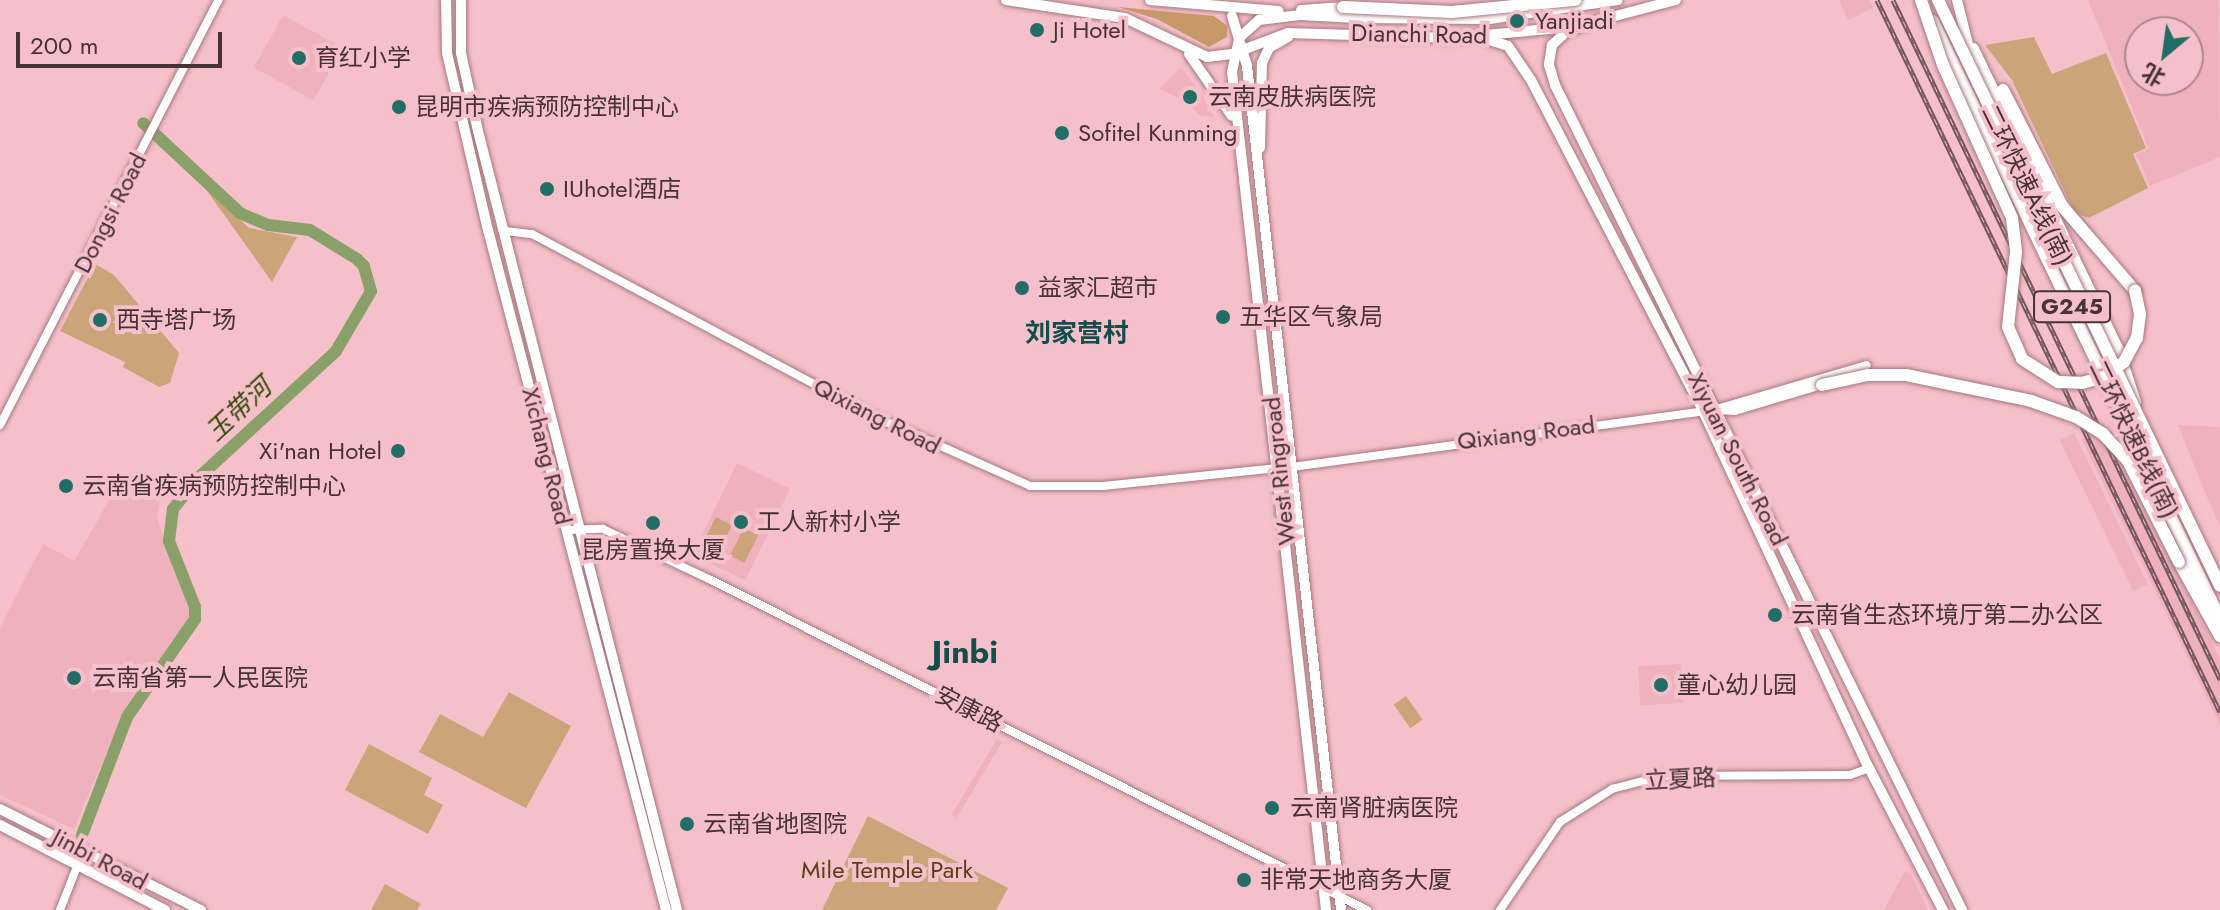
<!DOCTYPE html>
<meta charset="utf-8">
<style>
body{margin:0}
#map{position:relative;width:2220px;height:910px;overflow:hidden;background:#f5c0c9;font-family:Jost,"Noto Sans SC",sans-serif}
div>[style]{position:absolute}
[style*='--x']{left:calc(var(--x)*1px);top:calc(var(--y)*1px);width:calc(var(--w)*1px);rotate:calc(var(--a)*1deg)}
.built>*{inset:0;background:#efb2bd;transform-origin:0 0}
.green>*{inset:0;background:#cca479;transform-origin:0 0}
.forest>*{inset:0;background:#c89968}
.river>*{height:12px;margin:-6px;padding:0 6px;transform-origin:6px;border-radius:6px;background:#89a168}
.roads{filter:drop-shadow(0 0 2px #a7777f) drop-shadow(0 0 2px #a7777f)}
.minor>*{height:8px;margin:-4px;padding:0 4px;transform-origin:4px;border-radius:4px;background:#fff}
.major>*{height:10px;margin:-5px;padding:0 5px;transform-origin:5px;border-radius:5px;background:#fff}
.highway>*{height:12px;margin:-6px;padding:0 6px;transform-origin:6px;border-radius:6px;background:#fff}
.rail>*{height:5px;margin-top:-2.5px;transform-origin:0;background:repeating-linear-gradient(90deg,#f5c0c9 0 6px,#74575c 0 12px);box-sizing:border-box;border-block:2px solid #74575c}
.bridges{filter:drop-shadow(0 0 2px #a7777f) drop-shadow(0 0 2px #a7777f)}
.highway-bridge>*{height:12px;margin:-6px;padding:0 6px;transform-origin:6px;border-radius:6px;background:#fff}
.dots>*{width:22px;height:22px;translate:-50% -50%;box-sizing:border-box;border:4px solid #f5c0c9;border-radius:50%}
span{translate:-50% -50%;white-space:nowrap;text-align:center;line-height:1.15;-webkit-text-stroke:8px #f5c0c9;paint-order:stroke}
.shield-label span{padding:2px 6px;background:#f5c0c9;border:2px solid;border-radius:6px;-webkit-text-stroke-width:0}
.shield-label{font-size:22px;color:#473235;font-weight:700}
.poi-label{font-size:24px;color:#473235}
.left{translate:0 -50%;text-align:left}
.right{translate:-100% -50%;text-align:right}
.street-label{font-size:24px;color:#473235}
.park-label{font-size:24px;color:#5e3d17}
.neighbourhood-label{font-size:26px;color:#134f4a;font-weight:700}
.water-label{font-size:26px;color:#334906;font-style:italic}
.district-label{font-size:32px;color:#134f4a;font-weight:700}
.north{position:absolute;left:2124px;top:16px;width:80px;height:80px;box-sizing:border-box;background:#f5c0c9;border:2px solid #af878e;border-radius:50%;rotate:209deg;font-size:22px;font-weight:700;line-height:32px;text-align:center;color:#473235}
.north::after{content:'';display:block;margin:auto;width:28px;height:36px;background:#236d67;clip-path:polygon(50% 0,100% 100%,50% 72%,0 100%)}
.scale{position:absolute;left:16px;top:32px;width:206px;height:36px;box-sizing:border-box;border:4px solid #473235;border-top:0;padding-left:10px;font-size:24px;line-height:28px;white-space:nowrap;color:#473235;-webkit-text-stroke:6px #f5c0c9;paint-order:stroke}
</style>
<div id="map">
<div class="built">
<div style="clip-path:polygon(1839px 0,1869px 0,1873px 8px,1848px 20px)"></div>
<div style="clip-path:polygon(evenodd,2088px 0,2219px 0,2220px 157px,2150px 186px,2136px 154px,2149px 149px,2088px 0,2140px 32px,2188px 32px,2188px 80px,2140px 80px,2140px 32px)"></div>
<div style="left:283px;top:15px;width:68px;height:60px;rotate:29deg"></div>
<div style="clip-path:polygon(1181px 67px,1200px 92px,1214px 117px,1200px 116px,1187px 102px,1159px 89px)"></div>
<div style="clip-path:polygon(2178px 425px,2220px 427px,2220px 527px,2207px 497px)"></div>
<div style="clip-path:polygon(2105px 427px,2220px 659px,2220px 725px,2081px 438px)"></div>
<div style="left:2074px;top:433px;width:168px;height:16px;rotate:64deg"></div>
<div style="left:737px;top:463px;width:59px;height:102px;rotate:26deg"></div>
<div style="clip-path:polygon(122px 478px,160px 498px,157px 519px,190px 605px,190px 618px,123px 713px,74px 829px,0 795px,0 627px,43px 544px,74px 561px)"></div>
<div style="left:1681px;top:664px;width:39px;height:43px;rotate:87deg"></div>
<div style="left:997px;top:739px;width:6px;height:88px;rotate:31deg"></div>
<div style="clip-path:polygon(1905px 871px,1911px 875px,1928px 910px,1884px 910px)"></div>
</div>
<div class="green">
<div style="clip-path:polygon(2034px 37px,2052px 74px,2106px 53px,2146px 148px,2133px 154px,2148px 188px,2089px 218px,2075px 213px,2012px 80px,1985px 45px)"></div>
<div style="clip-path:polygon(200px 181px,249px 228px,297px 237px,272px 282px)"></div>
<div style="clip-path:polygon(95px 264px,114px 275px,179px 353px,170px 383px,159px 387px,123px 367px,125px 362px,60px 331px)"></div>
<div style="left:716px;top:517px;width:18px;height:35px;rotate:27deg"></div>
<div style="left:744px;top:528px;width:16px;height:31px;rotate:27deg"></div>
<div style="clip-path:polygon(509px 692px,571px 726px,526px 808px,419px 752px,440px 714px,483px 737px)"></div>
<div style="left:1406px;top:696px;width:29px;height:15px;rotate:55deg"></div>
<div style="clip-path:polygon(369px 744px,432px 778px,424px 795px,443px 805px,428px 834px,345px 790px)"></div>
<div style="clip-path:polygon(868px 816px,1008px 888px,996px 910px,822px 910px)"></div>
<div style="clip-path:polygon(385px 884px,421px 904px,417px 910px,371px 910px)"></div>
</div>
<div class="forest">
<div style="clip-path:polygon(1118px 7px,1214px 16px,1227px 26px,1227px 37px,1209px 47px,1157px 19px)"></div>
</div>
<div class="river">
<div style="--x:82;--y:835;--w:126;--a:-69.1"></div>
<div style="--x:127;--y:717;--w:119;--a:-55.2"></div>
<div style="--x:195;--y:619;--w:12;--a:-90"></div>
<div style="--x:195;--y:607;--w:71;--a:-111.5"></div>
<div style="--x:169;--y:541;--w:32;--a:-83"></div>
<div style="--x:173;--y:509;--w:38;--a:-51"></div>
<div style="--x:197;--y:479;--w:189;--a:-42.6"></div>
<div style="--x:336;--y:351;--w:69;--a:-59.7"></div>
<div style="--x:371;--y:291;--w:26;--a:-106"></div>
<div style="--x:364;--y:266;--w:10;--a:-135"></div>
<div style="--x:357;--y:259;--w:55;--a:-148.3"></div>
<div style="--x:310;--y:230;--w:42;--a:-173.2"></div>
<div style="--x:268;--y:225;--w:30;--a:-157"></div>
<div style="--x:240;--y:213;--w:132;--a:-137.1"></div>
</div>
<div class="roads">
<div class="minor">
<div style="--x:506;--y:231;--w:26;--a:7"></div>
<div style="--x:532;--y:234;--w:396;--a:28"></div>
<div style="--x:882;--y:420;--w:162;--a:24"></div>
<div style="--x:1030;--y:486;--w:73;--a:0"></div>
<div style="--x:1103;--y:486;--w:176;--a:-5.9"></div>
<div style="--x:1822;--y:385;--w:91;--a:163.4"></div>
<div style="--x:1735;--y:411;--w:22;--a:-177"></div>
<div style="--x:1713;--y:410;--w:160;--a:-16.3"></div>
<div style="--x:0;--y:425;--w:478;--a:-62.8"></div>
<div style="--x:1292;--y:467;--w:425;--a:-7.7"></div>
<div style="--x:566;--y:530;--w:37;--a:-2"></div>
<div style="--x:603;--y:529;--w:117;--a:25.3"></div>
<div style="--x:709;--y:579;--w:737;--a:26.7"></div>
<div style="--x:60;--y:910;--w:49;--a:-68.6"></div>
<div style="--x:1500;--y:910;--w:107;--a:-55.7"></div>
<div style="--x:1560;--y:822;--w:62;--a:-32.4"></div>
<div style="--x:1612;--y:789;--w:52;--a:-14.6"></div>
<div style="--x:1662;--y:776;--w:188;--a:-0.3"></div>
<div style="--x:1850;--y:775;--w:20;--a:-20"></div>
</div>
<div class="major">
<div style="--x:446;--y:0;--w:53;--a:88.9"></div>
<div style="--x:447;--y:53;--w:182;--a:77"></div>
<div style="--x:488;--y:230;--w:703;--a:75.33"></div>
<div style="--x:461;--y:0;--w:53;--a:90"></div>
<div style="--x:461;--y:53;--w:80;--a:77.7"></div>
<div style="--x:478;--y:131;--w:804;--a:75.67"></div>
<div style="--x:1006;--y:0;--w:120;--a:8.6"></div>
<div style="--x:1125;--y:18;--w:91;--a:25.4"></div>
<div style="--x:1207;--y:57;--w:25;--a:-7"></div>
<div style="--x:1232;--y:54;--w:60;--a:-20.6"></div>
<div style="--x:1288;--y:33;--w:165;--a:1.7"></div>
<div style="--x:1453;--y:38;--w:117;--a:-5.4"></div>
<div style="--x:1150;--y:0;--w:129;--a:4.9"></div>
<div style="--x:1957;--y:0;--w:58;--a:76"></div>
<div style="--x:1301;--y:10;--w:42;--a:-4.1"></div>
<div style="--x:1232;--y:16;--w:52;--a:73.3"></div>
<div style="--x:1247;--y:66;--w:849;--a:83.64"></div>
<div style="--x:1354;--y:18;--w:136;--a:0.4"></div>
<div style="--x:1490;--y:19;--w:129;--a:-8.4"></div>
<div style="--x:1591;--y:23;--w:25;--a:162"></div>
<div style="--x:1567;--y:31;--w:21;--a:137"></div>
<div style="--x:1552;--y:45;--w:20;--a:99"></div>
<div style="--x:1549;--y:65;--w:21;--a:73"></div>
<div style="--x:1555;--y:85;--w:920;--a:63.74"></div>
<div style="--x:1585;--y:24;--w:94;--a:-14.8"></div>
<div style="--x:1479;--y:37;--w:30;--a:17"></div>
<div style="--x:1508;--y:46;--w:41;--a:55.9"></div>
<div style="--x:1531;--y:80;--w:373;--a:62.5"></div>
<div style="--x:1703;--y:411;--w:394;--a:65.1"></div>
<div style="--x:1869;--y:768;--w:160;--a:62.5"></div>
<div style="--x:1189;--y:54;--w:75;--a:55.3"></div>
<div style="--x:1260;--y:148;--w:85;--a:-88.7"></div>
<div style="--x:1262;--y:63;--w:17;--a:-65"></div>
<div style="--x:1269;--y:48;--w:22;--a:-30"></div>
<div style="--x:0;--y:809;--w:225;--a:26.7"></div>
<div style="--x:0;--y:825;--w:186;--a:27.3"></div>
<div style="--x:1326;--y:910;--w:843;--a:-96.4"></div>
<div style="--x:1232;--y:72;--w:35;--a:-78"></div>
<div style="--x:1239;--y:38;--w:27;--a:-42"></div>
<div style="--x:1259;--y:20;--w:41;--a:-7"></div>
<div style="--x:1300;--y:15;--w:57;--a:3"></div>
</div>
<div class="highway">
<div style="--x:1933;--y:21;--w:663;--a:64.36"></div>
<div style="--x:1973;--y:49;--w:334;--a:64.3"></div>
<div style="--x:2118;--y:350;--w:55;--a:71.9"></div>
<div style="--x:2003;--y:90;--w:130;--a:63"></div>
<div style="--x:2062;--y:206;--w:112;--a:49.3"></div>
<div style="--x:2179;--y:562;--w:85;--a:61"></div>
</div>
</div>
<div class="rail">
<div style="--x:1877;--y:0;--w:790;--a:64.28"></div>
<div style="--x:1893;--y:0;--w:754;--a:64.28"></div>
</div>
<div class="bridges">
<div class="highway-bridge">
<div style="--x:1921;--y:0;--w:69;--a:71.3"></div>
<div style="--x:1943;--y:65;--w:168;--a:65.7"></div>
<div style="--x:2012;--y:218;--w:34;--a:83"></div>
<div style="--x:2016;--y:252;--w:75;--a:96.1"></div>
<div style="--x:2008;--y:327;--w:35;--a:66"></div>
<div style="--x:2022;--y:359;--w:43;--a:32.6"></div>
<div style="--x:2058;--y:382;--w:24;--a:2"></div>
<div style="--x:2082;--y:383;--w:25;--a:-16"></div>
<div style="--x:2106;--y:376;--w:23;--a:-38"></div>
<div style="--x:2124;--y:362;--w:27;--a:-62"></div>
<div style="--x:2137;--y:338;--w:24;--a:-83"></div>
<div style="--x:2140;--y:314;--w:24;--a:-102"></div>
<div style="--x:1938;--y:0;--w:650;--a:64.3"></div>
<div style="--x:1343;--y:7;--w:109;--a:2.6"></div>
<div style="--x:1452;--y:12;--w:124;--a:-5.6"></div>
<div style="--x:1822;--y:385;--w:47;--a:-12.3"></div>
<div style="--x:1868;--y:375;--w:38;--a:0"></div>
<div style="--x:1906;--y:375;--w:128;--a:11.7"></div>
<div style="--x:2031;--y:401;--w:48;--a:19.6"></div>
<div style="--x:2076;--y:417;--w:32;--a:32"></div>
<div style="--x:2103;--y:434;--w:37;--a:47"></div>
<div style="--x:2128;--y:461;--w:113;--a:63.2"></div>
</div>
</div>
<div class="dots">
<div style="left:1517px;top:21px;background:#236d67"></div>
<div style="left:1037px;top:30px;background:#236d67"></div>
<div style="left:299px;top:58px;background:#236d67"></div>
<div style="left:1190px;top:97px;background:#236d67"></div>
<div style="left:399px;top:107px;background:#236d67"></div>
<div style="left:1062px;top:133px;background:#236d67"></div>
<div style="left:547px;top:189px;background:#236d67"></div>
<div style="left:1022px;top:288px;background:#236d67"></div>
<div style="left:1223px;top:317px;background:#236d67"></div>
<div style="left:100px;top:320px;background:#236d67"></div>
<div style="left:398px;top:451px;background:#236d67"></div>
<div style="left:66px;top:486px;background:#236d67"></div>
<div style="left:741px;top:522px;background:#236d67"></div>
<div style="left:653px;top:523px;background:#236d67"></div>
<div style="left:1775px;top:615px;background:#236d67"></div>
<div style="left:74px;top:678px;background:#236d67"></div>
<div style="left:1661px;top:685px;background:#236d67"></div>
<div style="left:1272px;top:808px;background:#236d67"></div>
<div style="left:687px;top:824px;background:#236d67"></div>
<div style="left:1244px;top:880px;background:#236d67"></div>
</div>
<div class="shield-label">
<span style="left:2072px;top:307px">G245</span>
</div>
<div class="poi-label">
<span class="left" style="left:1535px;top:21px">Yanjiadi</span>
<span class="left" style="left:1053px;top:30px">Ji Hotel</span>
<span class="left" style="left:315px;top:58px">育红小学</span>
<span class="left" style="left:1208px;top:97px">云南皮肤病医院</span>
<span class="left" style="left:415px;top:107px">昆明市疾病预防控制中心</span>
<span class="left" style="left:1078px;top:133px">Sofitel Kunming</span>
<span class="left" style="left:563px;top:189px">IUhotel酒店</span>
<span class="left" style="left:1038px;top:288px">益家汇超市</span>
<span class="left" style="left:1239px;top:317px">五华区气象局</span>
<span class="left" style="left:116px;top:320px">西寺塔广场</span>
<span class="right" style="left:382px;top:451px">Xi'nan Hotel</span>
<span class="left" style="left:82px;top:486px">云南省疾病预防控制中心</span>
<span class="left" style="left:757px;top:522px">工人新村小学</span>
<span style="left:653px;top:550px">昆房置换大厦</span>
<span class="left" style="left:1791px;top:615px">云南省生态环境厅第二办公区</span>
<span class="left" style="left:92px;top:678px">云南省第一人民医院</span>
<span class="left" style="left:1677px;top:685px">童心幼儿园</span>
<span class="left" style="left:1290px;top:808px">云南肾脏病医院</span>
<span class="left" style="left:703px;top:824px">云南省地图院</span>
<span class="left" style="left:1260px;top:880px">非常天地商务大厦</span>
</div>
<div class="street-label">
<span style="left:1419px;top:34px;rotate:1deg">Dianchi Road</span>
<span style="left:2027px;top:185px;rotate:64deg">二环快速A线(南)</span>
<span style="left:110px;top:213px;rotate:-63deg">Dongsi Road</span>
<span style="left:877px;top:416px;rotate:27deg">Qixiang Road</span>
<span style="left:1526px;top:433px;rotate:-7deg">Qixiang Road</span>
<span style="left:2134px;top:439px;rotate:64deg">二环快速B线(南)</span>
<span style="left:547px;top:456px;rotate:76deg">Xichang Road</span>
<span style="left:1738px;top:459px;rotate:63deg">Xiyuan South Road</span>
<span style="left:1279px;top:471px;rotate:-96deg">West Ringroad</span>
<span style="left:969px;top:709px;rotate:27deg">安康路</span>
<span style="left:1680px;top:779px;rotate:-3deg">立夏路</span>
<span style="left:100px;top:859px;rotate:28deg">Jinbi Road</span>
</div>
<div class="park-label">
<span style="left:887px;top:870px">Mile Temple Park</span>
</div>
<div class="neighbourhood-label">
<span style="left:1077px;top:334px">刘家营村</span>
</div>
<div class="water-label">
<span style="left:239px;top:410px;rotate:-43deg">玉带河</span>
</div>
<div class="district-label">
<span style="left:965px;top:652px">Jinbi</span>
</div>
<div class="north">北</div>
<div class="scale">200 m</div>
</div>
